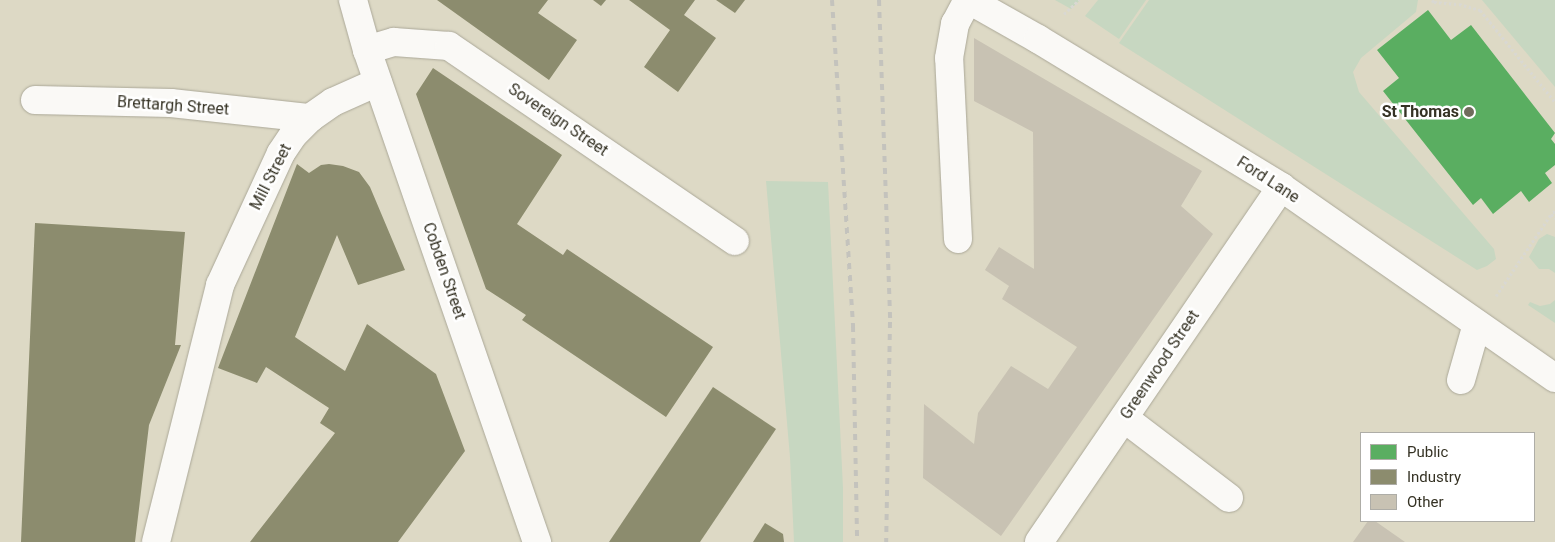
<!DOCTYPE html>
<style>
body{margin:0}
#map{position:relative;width:1555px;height:542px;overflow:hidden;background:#ddd9c5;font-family:Roboto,sans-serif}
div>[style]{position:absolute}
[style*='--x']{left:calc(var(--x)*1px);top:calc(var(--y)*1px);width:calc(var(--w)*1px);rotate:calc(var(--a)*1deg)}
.green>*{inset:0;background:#c7d7c1}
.public>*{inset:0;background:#5aae61}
.industry>*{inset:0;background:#8c8c6e}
.building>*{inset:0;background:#c8c2b3}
.path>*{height:3px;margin-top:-1.5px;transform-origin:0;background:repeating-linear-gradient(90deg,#d9d8d2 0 2.5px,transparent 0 5px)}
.roads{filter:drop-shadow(0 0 1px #aba898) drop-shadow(0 0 1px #aba898)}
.minor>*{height:28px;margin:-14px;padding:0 14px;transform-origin:14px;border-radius:14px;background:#faf9f6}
.rail>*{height:4px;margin-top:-2px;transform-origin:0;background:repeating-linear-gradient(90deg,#c4c3bd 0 6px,transparent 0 12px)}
.dots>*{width:14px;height:14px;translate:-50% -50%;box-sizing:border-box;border:2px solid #fff;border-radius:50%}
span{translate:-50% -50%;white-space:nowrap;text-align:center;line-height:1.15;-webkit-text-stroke:5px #fff;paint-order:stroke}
.street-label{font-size:16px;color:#353224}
.poi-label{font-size:16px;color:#353224;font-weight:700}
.right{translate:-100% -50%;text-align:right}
.legend{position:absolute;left:1360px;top:432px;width:175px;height:90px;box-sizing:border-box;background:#fff;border:1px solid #aeada7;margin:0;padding:6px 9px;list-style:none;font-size:15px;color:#353224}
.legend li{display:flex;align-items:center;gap:10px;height:25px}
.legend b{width:25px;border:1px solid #aeada7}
</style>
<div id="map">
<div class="green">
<div style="clip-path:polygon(1055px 0,1080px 0,1071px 9px)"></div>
<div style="clip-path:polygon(1098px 0,1146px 0,1119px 39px,1085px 16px)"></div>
<div style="clip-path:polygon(1149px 0,1418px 0,1416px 12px,1361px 58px,1353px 72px,1359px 92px,1494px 249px,1496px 259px,1487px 266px,1477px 270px,1119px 43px)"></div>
<div style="clip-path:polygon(1482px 0,1555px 0,1555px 87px)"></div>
<div style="clip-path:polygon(766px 181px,828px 182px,843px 488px,843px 542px,794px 542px,790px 457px)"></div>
<div style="clip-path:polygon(1547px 234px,1555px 237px,1555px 273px,1549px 269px,1539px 269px,1529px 257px,1539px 239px)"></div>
<div style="clip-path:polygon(1555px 300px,1555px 323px,1528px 305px,1530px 302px,1540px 306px,1550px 304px)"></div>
</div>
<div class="public">
<div style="clip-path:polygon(1428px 10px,1451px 40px,1471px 25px,1555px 133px,1551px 139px,1555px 144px,1555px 165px,1545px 173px,1552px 183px,1529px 202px,1521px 191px,1493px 214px,1481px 198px,1473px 205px,1383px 91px,1399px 78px,1377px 50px)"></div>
</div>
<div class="industry">
<div style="clip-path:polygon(437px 0,548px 0,538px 13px,577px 40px,549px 80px)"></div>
<div style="clip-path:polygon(593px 0,606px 0,601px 6px)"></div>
<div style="clip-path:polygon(629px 0,695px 0,684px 15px,716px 38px,678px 92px,644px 67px,670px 30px)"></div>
<div style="clip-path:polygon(716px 0,745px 0,735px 13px)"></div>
<div style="clip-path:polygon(433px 68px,562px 155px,517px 224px,563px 255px,567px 249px,713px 347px,666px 417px,522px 320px,526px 315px,486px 289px,416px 94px)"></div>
<div style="clip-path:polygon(297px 164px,309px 173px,321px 165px,329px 164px,343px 166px,359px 172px,370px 187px,405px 270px,358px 285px,337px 235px,295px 337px,345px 371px,367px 324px,436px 374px,465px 451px,398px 542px,250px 542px,335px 433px,320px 423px,329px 408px,266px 367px,257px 383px,218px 368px)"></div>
<div style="clip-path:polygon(35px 223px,185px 232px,175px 345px,181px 345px,149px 425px,135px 542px,21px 542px)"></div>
<div style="clip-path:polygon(713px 387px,776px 429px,700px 542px,609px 542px)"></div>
<div style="clip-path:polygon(765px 523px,783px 534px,784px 542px,753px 542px)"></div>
</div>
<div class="building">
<div style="clip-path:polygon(974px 38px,1202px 171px,1181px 206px,1213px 234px,1001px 536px,923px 478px,924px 404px,974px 444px,978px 413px,1011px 366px,1048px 389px,1077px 347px,1002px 299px,1009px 286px,985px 270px,999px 247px,1034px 269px,1033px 132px,974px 101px)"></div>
<div style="clip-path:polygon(1368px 521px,1375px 521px,1405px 542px,1353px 542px)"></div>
</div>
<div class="path">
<div style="--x:1432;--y:0;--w:3;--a:45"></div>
<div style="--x:1434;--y:2;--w:25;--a:5"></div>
<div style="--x:1459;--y:4;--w:22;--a:16"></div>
<div style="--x:1480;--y:10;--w:119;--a:50.8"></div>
<div style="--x:1064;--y:14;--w:21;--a:-43"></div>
<div style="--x:1555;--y:211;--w:5;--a:143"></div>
<div style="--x:1551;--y:214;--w:6;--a:45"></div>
<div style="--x:1496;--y:296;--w:99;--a:-56.1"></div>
</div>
<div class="roads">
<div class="minor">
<div style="--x:353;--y:0;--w:52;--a:74.4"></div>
<div style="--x:367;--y:50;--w:521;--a:70.94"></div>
<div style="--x:969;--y:0;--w:79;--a:29.5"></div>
<div style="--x:1038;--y:39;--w:285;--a:31.3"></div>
<div style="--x:1281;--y:187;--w:334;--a:34.9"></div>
<div style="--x:367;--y:50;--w:28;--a:-17"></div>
<div style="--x:394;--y:42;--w:55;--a:4.2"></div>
<div style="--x:449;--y:46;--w:346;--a:34.3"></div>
<div style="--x:35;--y:100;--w:136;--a:1.3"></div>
<div style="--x:171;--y:103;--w:140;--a:6.2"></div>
<div style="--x:958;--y:239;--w:181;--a:-92.8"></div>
<div style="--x:949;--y:58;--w:35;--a:-80"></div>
<div style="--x:955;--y:24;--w:27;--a:-62"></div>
<div style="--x:1461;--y:380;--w:58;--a:-74.1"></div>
<div style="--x:1124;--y:418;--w:132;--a:37.3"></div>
<div style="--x:156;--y:542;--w:265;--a:-76"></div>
<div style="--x:220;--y:285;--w:145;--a:-65.2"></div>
<div style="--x:281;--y:153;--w:23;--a:-56"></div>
<div style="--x:294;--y:134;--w:23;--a:-45"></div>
<div style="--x:310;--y:118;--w:28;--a:-35"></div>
<div style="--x:333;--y:102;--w:49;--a:-24"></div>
<div style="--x:1039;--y:542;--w:430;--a:-55.7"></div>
</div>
</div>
<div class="rail">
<div style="--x:832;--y:0;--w:327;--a:86.3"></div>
<div style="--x:853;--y:326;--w:216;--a:88.9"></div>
<div style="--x:879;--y:0;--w:322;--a:88"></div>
<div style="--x:890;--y:322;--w:220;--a:91"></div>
</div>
<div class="dots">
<div style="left:1469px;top:112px;background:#706c5c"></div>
</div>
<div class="street-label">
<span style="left:173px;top:106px;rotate:4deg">Brettargh Street</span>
<span style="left:558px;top:120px;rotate:34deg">Sovereign Street</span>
<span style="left:271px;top:177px;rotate:-63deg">Mill Street</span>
<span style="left:1268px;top:180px;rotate:33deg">Ford Lane</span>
<span style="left:444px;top:271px;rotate:71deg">Cobden Street</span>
<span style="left:1160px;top:365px;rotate:-56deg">Greenwood Street</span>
</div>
<div class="poi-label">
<span class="right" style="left:1459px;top:112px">St Thomas</span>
</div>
<ul class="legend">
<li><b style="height:14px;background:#5aae61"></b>Public</li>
<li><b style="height:14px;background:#8c8c6e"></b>Industry</li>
<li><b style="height:14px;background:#c8c2b3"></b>Other</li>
</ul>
</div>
